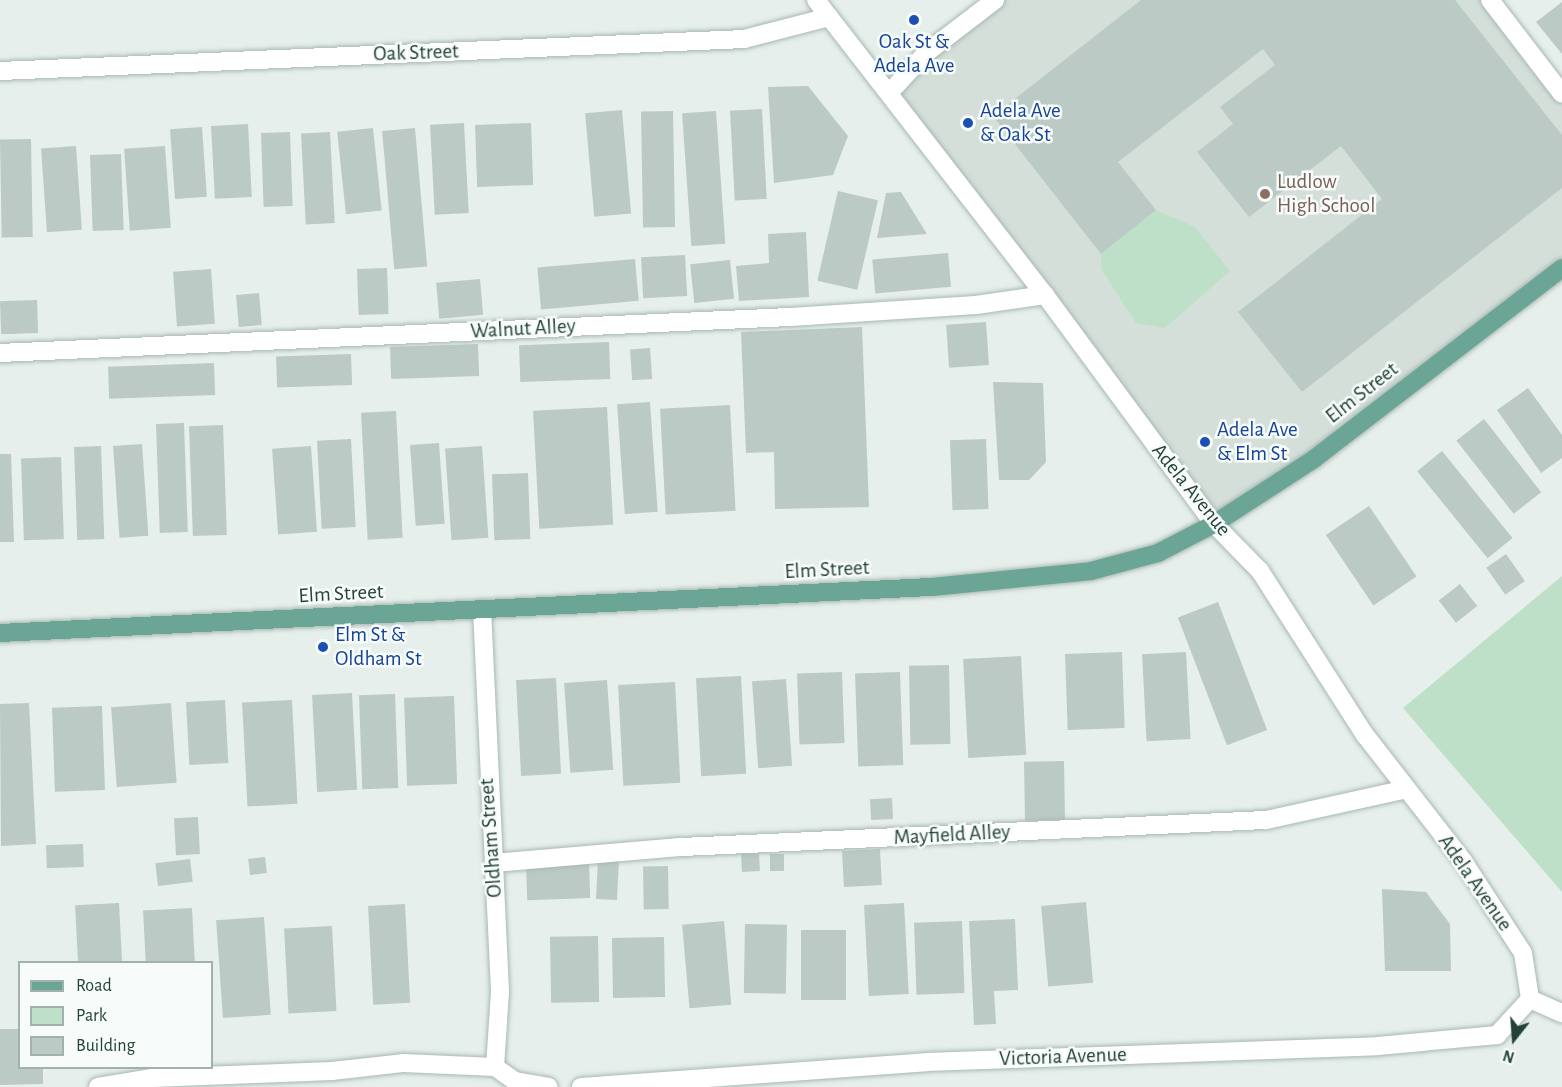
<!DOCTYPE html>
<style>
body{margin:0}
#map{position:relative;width:1562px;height:1087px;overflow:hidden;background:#e6efeb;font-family:"Alegreya Sans",sans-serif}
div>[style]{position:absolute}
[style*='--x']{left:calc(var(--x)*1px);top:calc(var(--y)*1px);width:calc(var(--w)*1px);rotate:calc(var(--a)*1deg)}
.built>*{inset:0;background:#d4dfda}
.green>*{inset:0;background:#bfe0c8}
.building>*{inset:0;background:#bbcac4;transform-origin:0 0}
.roads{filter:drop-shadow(0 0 2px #a8b8b2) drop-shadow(0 0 2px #a8b8b2)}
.minor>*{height:18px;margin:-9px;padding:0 9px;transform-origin:9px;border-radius:9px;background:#fff}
.major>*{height:18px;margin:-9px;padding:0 9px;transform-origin:9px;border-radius:9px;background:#6aa596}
.dots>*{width:16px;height:16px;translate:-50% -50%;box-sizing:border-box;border:3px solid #f7fbf9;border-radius:50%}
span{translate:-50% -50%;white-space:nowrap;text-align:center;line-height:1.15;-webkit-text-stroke:5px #f7fbf9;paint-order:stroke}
.transit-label{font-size:21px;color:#164399}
.left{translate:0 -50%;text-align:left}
.street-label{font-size:21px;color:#24423a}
.education-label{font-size:21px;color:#785e54}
.legend{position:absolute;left:18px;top:961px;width:195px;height:108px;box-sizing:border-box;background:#f7fbf9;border:2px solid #a3b1ad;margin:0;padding:8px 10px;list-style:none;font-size:18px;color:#24423a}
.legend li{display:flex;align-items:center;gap:12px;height:30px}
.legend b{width:30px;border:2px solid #a3b1ad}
.north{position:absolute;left:1484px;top:1009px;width:60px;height:60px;-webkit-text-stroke:4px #f7fbf9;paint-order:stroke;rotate:197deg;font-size:16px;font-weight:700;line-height:24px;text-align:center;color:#24423a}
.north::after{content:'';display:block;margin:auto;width:21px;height:27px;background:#24423a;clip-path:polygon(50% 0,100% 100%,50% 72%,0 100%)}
</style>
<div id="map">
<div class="built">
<div style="clip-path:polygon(995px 0,1490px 0,1562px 94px,1562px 268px,1214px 524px,890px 92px)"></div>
</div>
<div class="green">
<div style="clip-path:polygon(1156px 210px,1195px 227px,1230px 271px,1165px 328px,1136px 323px,1101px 269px,1101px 254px)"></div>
<div style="clip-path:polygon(1562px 576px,1562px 892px,1403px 708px)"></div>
</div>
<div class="building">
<div style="clip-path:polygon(1141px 0,1455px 0,1562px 135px,1562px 188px,1302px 392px,1238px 312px,1382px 199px,1341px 146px,1249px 217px,1197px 152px,1233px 124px,1220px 107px,1275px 65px,1263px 49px,1118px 162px,1156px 210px,1101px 254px,993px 116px)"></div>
<div style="clip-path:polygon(1562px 2px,1562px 54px,1536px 22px)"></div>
<div style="clip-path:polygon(808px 86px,848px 136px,833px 175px,774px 183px,768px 87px)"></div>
<div style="left:762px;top:109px;width:90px;height:32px;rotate:87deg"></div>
<div style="left:622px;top:110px;width:104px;height:37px;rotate:85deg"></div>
<div style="left:673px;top:111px;width:116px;height:32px;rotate:89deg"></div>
<div style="left:716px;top:111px;width:133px;height:34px;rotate:86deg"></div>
<div style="left:464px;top:123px;width:90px;height:34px;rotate:87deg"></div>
<div style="left:531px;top:123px;width:62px;height:56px;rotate:88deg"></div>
<div style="left:248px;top:124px;width:73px;height:37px;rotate:87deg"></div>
<div style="left:202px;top:127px;width:70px;height:32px;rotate:86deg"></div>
<div style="left:373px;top:128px;width:83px;height:36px;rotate:84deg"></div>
<div style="left:415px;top:128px;width:139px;height:33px;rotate:85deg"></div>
<div style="left:290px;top:132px;width:74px;height:29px;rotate:88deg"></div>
<div style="left:330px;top:132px;width:91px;height:29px;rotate:87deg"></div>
<div style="left:31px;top:139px;width:98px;height:31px;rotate:89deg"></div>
<div style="left:76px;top:146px;width:84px;height:35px;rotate:86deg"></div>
<div style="left:165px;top:146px;width:82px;height:41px;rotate:86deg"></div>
<div style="left:121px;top:154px;width:76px;height:31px;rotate:88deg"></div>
<div style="left:838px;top:191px;width:41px;height:92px;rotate:13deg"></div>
<div style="clip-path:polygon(901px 192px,927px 234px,877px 238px,886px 193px)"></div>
<div style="clip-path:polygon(806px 232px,809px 297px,739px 301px,736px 266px,769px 263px,768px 234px)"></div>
<div style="left:948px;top:253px;width:34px;height:76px;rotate:85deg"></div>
<div style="left:685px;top:255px;width:41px;height:44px;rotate:87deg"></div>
<div style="left:635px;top:259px;width:42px;height:98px;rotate:85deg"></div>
<div style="left:730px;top:260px;width:39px;height:40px;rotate:84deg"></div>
<div style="left:387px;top:268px;width:46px;height:30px;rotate:88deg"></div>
<div style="left:211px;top:269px;width:55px;height:38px;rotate:86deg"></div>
<div style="left:480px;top:279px;width:36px;height:44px;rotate:85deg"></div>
<div style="left:259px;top:293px;width:32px;height:23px;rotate:85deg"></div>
<div style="left:37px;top:300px;width:33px;height:37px;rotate:88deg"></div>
<div style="left:986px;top:322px;width:43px;height:40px;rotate:86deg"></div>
<div style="clip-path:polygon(862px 327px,869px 507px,775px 509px,774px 452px,746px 453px,741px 332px)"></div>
<div style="left:609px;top:342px;width:37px;height:90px;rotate:88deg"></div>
<div style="left:478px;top:344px;width:32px;height:88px;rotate:88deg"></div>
<div style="left:650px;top:348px;width:31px;height:20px;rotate:86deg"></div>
<div style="left:351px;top:354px;width:31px;height:75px;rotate:88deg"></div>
<div style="left:214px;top:363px;width:32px;height:106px;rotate:88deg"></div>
<div style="clip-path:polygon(993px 382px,1043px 383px,1046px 462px,1029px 480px,999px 480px)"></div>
<div style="clip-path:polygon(1528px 388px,1562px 435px,1562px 458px,1541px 473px,1497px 410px)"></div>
<div style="left:650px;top:402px;width:110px;height:33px;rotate:86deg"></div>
<div style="left:730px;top:405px;width:106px;height:70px;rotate:87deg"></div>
<div style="left:607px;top:407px;width:118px;height:74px;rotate:87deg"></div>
<div style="left:396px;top:411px;width:127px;height:35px;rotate:87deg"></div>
<div style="left:1484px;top:419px;width:93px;height:35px;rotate:52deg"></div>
<div style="left:184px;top:423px;width:109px;height:28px;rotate:88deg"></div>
<div style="left:223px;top:425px;width:110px;height:34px;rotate:88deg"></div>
<div style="left:351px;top:439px;width:88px;height:34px;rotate:87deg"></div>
<div style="left:986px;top:439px;width:70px;height:36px;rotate:88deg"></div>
<div style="left:439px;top:443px;width:81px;height:29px;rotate:86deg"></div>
<div style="left:142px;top:444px;width:92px;height:29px;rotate:86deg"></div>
<div style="left:101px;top:446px;width:93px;height:27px;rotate:88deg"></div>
<div style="left:311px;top:446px;width:86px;height:39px;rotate:86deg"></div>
<div style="left:482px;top:446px;width:92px;height:37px;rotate:86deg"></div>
<div style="left:1442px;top:451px;width:112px;height:32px;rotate:51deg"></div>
<div style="clip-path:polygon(0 454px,11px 454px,14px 542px,0 542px)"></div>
<div style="left:61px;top:457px;width:82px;height:40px;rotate:88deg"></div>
<div style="left:528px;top:473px;width:66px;height:36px;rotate:88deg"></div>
<div style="left:1369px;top:506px;width:85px;height:52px;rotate:56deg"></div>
<div style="left:1506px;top:554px;width:33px;height:24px;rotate:55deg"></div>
<div style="left:1460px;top:584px;width:28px;height:27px;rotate:52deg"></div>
<div style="left:1218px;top:602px;width:137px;height:43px;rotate:69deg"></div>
<div style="left:1122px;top:652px;width:76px;height:57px;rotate:88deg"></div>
<div style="left:1186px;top:652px;width:87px;height:44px;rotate:87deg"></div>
<div style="left:1021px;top:656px;width:99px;height:58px;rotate:87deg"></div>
<div style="left:949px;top:665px;width:79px;height:40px;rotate:89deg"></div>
<div style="left:842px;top:672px;width:71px;height:45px;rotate:88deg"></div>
<div style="left:900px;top:672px;width:93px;height:45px;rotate:88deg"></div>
<div style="left:741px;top:676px;width:98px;height:45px;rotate:87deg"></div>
<div style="left:556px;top:678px;width:96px;height:40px;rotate:87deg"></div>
<div style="left:786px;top:679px;width:87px;height:34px;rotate:86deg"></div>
<div style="left:607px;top:680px;width:90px;height:43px;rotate:86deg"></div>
<div style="left:675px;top:682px;width:101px;height:57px;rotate:87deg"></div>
<div style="left:352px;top:693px;width:97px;height:40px;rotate:87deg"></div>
<div style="left:395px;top:694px;width:94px;height:36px;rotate:88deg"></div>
<div style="left:454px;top:696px;width:88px;height:50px;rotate:88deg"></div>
<div style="left:225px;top:700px;width:63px;height:39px;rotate:87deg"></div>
<div style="left:292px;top:700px;width:104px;height:50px;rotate:87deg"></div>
<div style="clip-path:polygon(29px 703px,36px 844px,1px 846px,0 704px)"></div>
<div style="left:171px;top:703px;width:80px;height:60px;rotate:86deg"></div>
<div style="left:102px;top:706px;width:84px;height:50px;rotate:88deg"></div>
<div style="left:1064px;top:761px;width:59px;height:40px;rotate:89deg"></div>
<div style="left:892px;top:798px;width:21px;height:22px;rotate:87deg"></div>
<div style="left:198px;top:817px;width:37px;height:24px;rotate:87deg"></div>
<div style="left:83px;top:844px;width:23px;height:37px;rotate:88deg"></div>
<div style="left:880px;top:849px;width:36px;height:38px;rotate:87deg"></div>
<div style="left:759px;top:853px;width:18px;height:18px;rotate:87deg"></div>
<div style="left:784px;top:854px;width:17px;height:14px;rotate:90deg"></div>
<div style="left:265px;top:857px;width:16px;height:17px;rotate:83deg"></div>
<div style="left:190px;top:859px;width:23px;height:35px;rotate:83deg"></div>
<div style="left:598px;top:860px;width:21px;height:39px;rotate:3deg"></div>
<div style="left:589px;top:863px;width:35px;height:63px;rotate:88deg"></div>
<div style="left:668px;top:866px;width:43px;height:25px;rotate:89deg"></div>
<div style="clip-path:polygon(1382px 889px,1426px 892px,1450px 924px,1451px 971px,1385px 971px)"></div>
<div style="left:1086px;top:902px;width:81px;height:45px;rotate:85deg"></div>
<div style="left:119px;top:903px;width:59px;height:44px;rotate:87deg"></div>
<div style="left:904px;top:903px;width:91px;height:40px;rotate:87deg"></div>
<div style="left:405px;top:904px;width:99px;height:37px;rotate:87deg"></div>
<div style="left:192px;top:908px;width:54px;height:49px;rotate:87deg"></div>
<div style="left:264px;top:917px;width:98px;height:48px;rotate:86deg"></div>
<div style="clip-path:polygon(1015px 919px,1018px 990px,994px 991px,996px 1024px,974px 1025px,969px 921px)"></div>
<div style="left:724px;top:921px;width:84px;height:42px;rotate:85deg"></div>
<div style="left:962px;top:921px;width:72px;height:48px;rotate:88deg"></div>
<div style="left:745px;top:924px;width:42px;height:69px;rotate:1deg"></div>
<div style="left:332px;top:926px;width:85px;height:48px;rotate:87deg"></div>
<div style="left:801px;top:930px;width:45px;height:70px"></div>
<div style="left:598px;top:936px;width:66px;height:48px;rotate:89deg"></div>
<div style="left:664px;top:937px;width:60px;height:52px;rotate:89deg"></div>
<div style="clip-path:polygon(0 1029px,20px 1029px,20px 1068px,43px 1068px,43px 1084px,0 1085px)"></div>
</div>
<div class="roads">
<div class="minor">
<div style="--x:816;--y:0;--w:373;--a:52.2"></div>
<div style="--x:1045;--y:295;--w:285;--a:53.6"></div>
<div style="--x:1214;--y:524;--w:66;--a:45.6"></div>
<div style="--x:1260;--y:571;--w:195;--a:57.4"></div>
<div style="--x:1365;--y:735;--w:160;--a:52.1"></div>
<div style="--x:1463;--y:861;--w:110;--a:56.9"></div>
<div style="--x:1523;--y:953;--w:47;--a:81.3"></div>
<div style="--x:1490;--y:0;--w:118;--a:52.5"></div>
<div style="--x:0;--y:71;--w:745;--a:-2.46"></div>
<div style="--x:744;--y:39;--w:88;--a:-14.5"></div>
<div style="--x:890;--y:92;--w:53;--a:-47.3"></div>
<div style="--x:926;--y:53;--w:87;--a:-37.5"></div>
<div style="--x:0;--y:353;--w:792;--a:-2.61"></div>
<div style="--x:791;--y:317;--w:185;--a:-3.7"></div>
<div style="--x:976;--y:305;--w:70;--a:-8.2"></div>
<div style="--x:482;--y:609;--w:383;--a:87.3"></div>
<div style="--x:500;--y:992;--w:75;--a:93.8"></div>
<div style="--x:494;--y:863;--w:189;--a:-4.9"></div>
<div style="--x:682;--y:847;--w:585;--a:-2.65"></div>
<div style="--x:1266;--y:820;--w:144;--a:-12.4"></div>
<div style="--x:1530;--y:999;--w:35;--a:24"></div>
<div style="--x:98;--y:1087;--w:55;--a:-9.5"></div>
<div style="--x:152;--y:1078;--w:180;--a:-2.2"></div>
<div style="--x:332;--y:1071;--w:71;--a:-6.4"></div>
<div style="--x:403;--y:1063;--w:92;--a:2.5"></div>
<div style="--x:495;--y:1067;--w:24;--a:35"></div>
<div style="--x:515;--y:1081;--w:34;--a:10"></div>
<div style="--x:581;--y:1087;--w:346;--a:-4.1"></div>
<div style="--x:926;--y:1062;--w:452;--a:-2"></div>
<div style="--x:1378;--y:1046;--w:120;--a:-5.3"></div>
<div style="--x:1497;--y:1035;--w:49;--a:-47.5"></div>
</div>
<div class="major">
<div style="--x:0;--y:633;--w:933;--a:-2.83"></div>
<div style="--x:932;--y:587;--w:160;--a:-5.7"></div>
<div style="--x:1091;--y:571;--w:69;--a:-15"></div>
<div style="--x:1158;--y:553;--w:63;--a:-27.4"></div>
<div style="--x:1214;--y:524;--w:119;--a:-33"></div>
<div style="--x:1314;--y:459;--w:313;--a:-37.6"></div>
</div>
</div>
<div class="dots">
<div style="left:914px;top:20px;background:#1a4fb4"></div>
<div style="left:968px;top:123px;background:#1a4fb4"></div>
<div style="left:1265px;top:194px;background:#8d6e63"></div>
<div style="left:1205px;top:442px;background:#1a4fb4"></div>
<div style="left:323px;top:647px;background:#1a4fb4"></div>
</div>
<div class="transit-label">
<span style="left:914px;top:54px">Oak St &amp;<br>Adela Ave</span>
<span class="left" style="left:980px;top:123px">Adela Ave<br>&amp; Oak St</span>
<span class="left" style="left:1217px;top:442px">Adela Ave<br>&amp; Elm St</span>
<span class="left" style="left:335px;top:647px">Elm St &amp;<br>Oldham St</span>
</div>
<div class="street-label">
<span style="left:416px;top:53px;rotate:-2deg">Oak Street</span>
<span style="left:523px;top:329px;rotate:-3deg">Walnut Alley</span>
<span style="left:1362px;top:393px;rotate:-38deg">Elm Street</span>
<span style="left:1191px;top:490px;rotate:51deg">Adela Avenue</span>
<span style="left:827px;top:570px;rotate:-3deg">Elm Street</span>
<span style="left:341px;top:594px;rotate:-3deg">Elm Street</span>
<span style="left:952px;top:835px;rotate:-3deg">Mayfield Alley</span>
<span style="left:491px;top:838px;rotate:-94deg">Oldham Street</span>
<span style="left:1475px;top:883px;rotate:55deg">Adela Avenue</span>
<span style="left:1063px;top:1057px;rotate:-2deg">Victoria Avenue</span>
</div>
<div class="education-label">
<span class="left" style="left:1277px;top:194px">Ludlow<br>High School</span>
</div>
<ul class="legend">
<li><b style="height:8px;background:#6aa596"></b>Road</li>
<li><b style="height:16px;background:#bfe0c8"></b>Park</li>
<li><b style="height:16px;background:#bbcac4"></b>Building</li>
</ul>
<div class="north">N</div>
</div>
